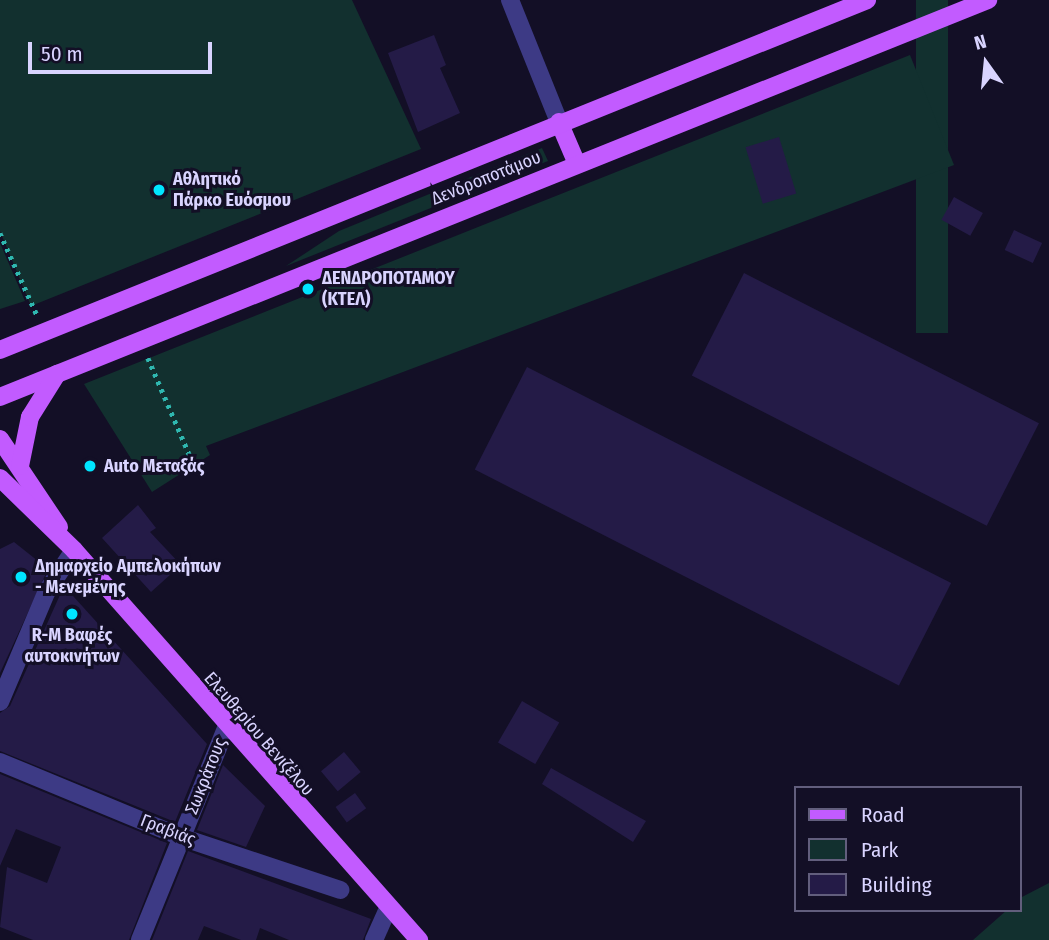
<!DOCTYPE html>
<meta charset="utf-8">
<style>
body{margin:0}
#map{position:relative;width:1049px;height:940px;overflow:hidden;background:#130f26;font-family:"Fira Sans Condensed",sans-serif}
div>[style]{position:absolute}
[style*='--x']{left:calc(var(--x)*1px);top:calc(var(--y)*1px);width:calc(var(--w)*1px);rotate:calc(var(--a)*1deg)}
.green>*{inset:0;background:#12302f;transform-origin:0 0}
.building>*{inset:0;background:#241b47;transform-origin:0 0}
.path>*{height:4.5px;margin-top:-2.25px;transform-origin:0;background:repeating-linear-gradient(90deg,#2fb8b0 0 3.5px,transparent 0 8.5px)}
.minor>*{height:18px;margin:-9px;padding:0 9px;transform-origin:9px;border-radius:9px;background:#3d3a85}
.major>*{height:18px;margin:-9px;padding:0 9px;transform-origin:9px;border-radius:9px;background:#c25bff}
.dots>*{width:19px;height:19px;translate:-50% -50%;box-sizing:border-box;border:4px solid #130f26;border-radius:50%}
span{translate:-50% -50%;white-space:nowrap;text-align:center;line-height:1.15;-webkit-text-stroke:6px #130f26;paint-order:stroke}
.street-label{font-size:18px;color:#d9d4ff}
.poi-label{font-size:18px;color:#d9d4ff;font-weight:700}
.left{translate:0 -50%;text-align:left}
.legend{position:absolute;left:794px;top:786px;width:228px;height:126px;box-sizing:border-box;background:#130f26;border:2px solid #625e7d;margin:0;padding:9px 12px;list-style:none;font-size:21px;color:#d9d4ff}
.legend li{display:flex;align-items:center;gap:14px;height:35px}
.legend b{width:35px;border:2px solid #625e7d}
.north{position:absolute;left:951px;top:28px;width:70px;height:70px;-webkit-text-stroke:5px #130f26;paint-order:stroke;rotate:345deg;font-size:19px;font-weight:700;line-height:28px;text-align:center;color:#d9d4ff}
.north::after{content:'';display:block;margin:auto;width:24px;height:32px;background:#d9d4ff;clip-path:polygon(50% 0,100% 100%,50% 72%,0 100%)}
.scale{position:absolute;left:28px;top:42px;width:184px;height:32px;box-sizing:border-box;border:4px solid #d9d4ff;border-top:0;padding-left:9px;font-size:21px;line-height:24px;white-space:nowrap;color:#d9d4ff;-webkit-text-stroke:5px #130f26;paint-order:stroke}
</style>
<div id="map">
<div class="green">
<div style="clip-path:polygon(0 0,352px 0,421px 149px,31px 306px,0 231px)"></div>
<div style="left:916px;top:0;width:32px;height:333px"></div>
<div style="clip-path:polygon(910px 55px,954px 165px,206px 446px,210px 455px,152px 492px,84px 384px)"></div>
<div style="clip-path:polygon(542px 148px,548px 161px,286px 266px,339px 231px)"></div>
<div style="clip-path:polygon(0 243px,25px 301px,0 309px)"></div>
<div style="clip-path:polygon(1049px 883px,1049px 940px,973px 940px,1007px 910px,1019px 910px,1020px 898px)"></div>
</div>
<div class="building">
<div style="clip-path:polygon(434px 35px,446px 65px,440px 68px,460px 113px,418px 132px,388px 53px)"></div>
<div style="left:779px;top:137px;width:59px;height:35px;rotate:73deg"></div>
<div style="left:954px;top:197px;width:33px;height:26px;rotate:29deg"></div>
<div style="left:1014px;top:230px;width:31px;height:22px;rotate:25deg"></div>
<div style="left:744px;top:273px;width:331px;height:115px;rotate:27deg"></div>
<div style="left:527px;top:367px;width:476px;height:115px;rotate:27deg"></div>
<div style="clip-path:polygon(138px 505px,156px 528px,150px 532px,181px 565px,151px 592px,102px 538px)"></div>
<div style="clip-path:polygon(14px 542px,48px 569px,0 673px,0 549px)"></div>
<div style="clip-path:polygon(64px 586px,207px 744px,175px 822px,0 751px,0 713px,10px 706px)"></div>
<div style="left:522px;top:701px;width:43px;height:48px;rotate:30deg"></div>
<div style="left:344px;top:752px;width:26px;height:30px;rotate:50deg"></div>
<div style="clip-path:polygon(223px 765px,265px 806px,246px 847px,197px 830px)"></div>
<div style="clip-path:polygon(551px 768px,646px 821px,633px 842px,542px 784px)"></div>
<div style="clip-path:polygon(0 774px,167px 843px,129px 940px,33px 940px,0 927px,7px 867px,47px 883px,61px 847px,16px 829px,0 866px)"></div>
<div style="left:355px;top:793px;width:19px;height:24px;rotate:54deg"></div>
<div style="clip-path:polygon(188px 851px,371px 919px,363px 940px,289px 940px,260px 928px,256px 940px,241px 940px,204px 926px,198px 940px,152px 940px)"></div>
</div>
<div class="path">
<div style="--x:0;--y:233;--w:90;--a:65.7"></div>
<div style="--x:148;--y:358;--w:114;--a:66.8"></div>
</div>
<div class="minor">
<div style="--x:510;--y:0;--w:131;--a:68.1"></div>
<div style="--x:0;--y:702;--w:121;--a:-67.1"></div>
<div style="--x:47;--y:591;--w:49;--a:-56.6"></div>
<div style="--x:0;--y:762;--w:196;--a:22.5"></div>
<div style="--x:181;--y:837;--w:168;--a:18.4"></div>
<div style="--x:140;--y:940;--w:229;--a:-67.9"></div>
<div style="--x:374;--y:940;--w:36;--a:-66"></div>
</div>
<div class="major">
<div style="--x:559;--y:122;--w:46;--a:66.8"></div>
<div style="--x:0;--y:350;--w:935;--a:-21.98"></div>
<div style="--x:0;--y:397;--w:1065;--a:-21.89"></div>
<div style="--x:0;--y:439;--w:106;--a:56.2"></div>
<div style="--x:20;--y:466;--w:50;--a:-78.5"></div>
<div style="--x:30;--y:417;--w:51;--a:-57.9"></div>
<div style="--x:0;--y:478;--w:103;--a:44.2"></div>
<div style="--x:74;--y:550;--w:521;--a:48.5"></div>
</div>
<div class="dots">
<div style="left:159px;top:190px;background:#00e5ff"></div>
<div style="left:308px;top:289px;background:#00e5ff"></div>
<div style="left:90px;top:466px;background:#00e5ff"></div>
<div style="left:21px;top:577px;background:#00e5ff"></div>
<div style="left:72px;top:614px;background:#00e5ff"></div>
</div>
<div class="street-label">
<span style="left:486px;top:178px;rotate:-22deg">Δενδροποτάμου</span>
<span style="left:259px;top:734px;rotate:49deg">Ελευθερίου Βενιζέλου</span>
<span style="left:206px;top:776px;rotate:-68deg">Σωκράτους</span>
<span style="left:168px;top:830px;rotate:21deg">Γραβιάς</span>
</div>
<div class="poi-label">
<span class="left" style="left:173px;top:190px">Αθλητικό<br>Πάρκο Ευόσμου</span>
<span class="left" style="left:322px;top:289px">ΔΕΝΔΡΟΠΟΤΑΜΟΥ<br>(ΚΤΕΛ)</span>
<span class="left" style="left:104px;top:466px">Auto Μεταξάς</span>
<span class="left" style="left:35px;top:577px">Δημαρχείο Αμπελοκήπων<br>- Μενεμένης</span>
<span style="left:72px;top:646px">R-M Βαφές<br>αυτοκινήτων</span>
</div>
<ul class="legend">
<li><b style="height:9px;background:#c25bff"></b>Road</li>
<li><b style="height:19px;background:#12302f"></b>Park</li>
<li><b style="height:19px;background:#241b47"></b>Building</li>
</ul>
<div class="north">N</div>
<div class="scale">50 m</div>
</div>
